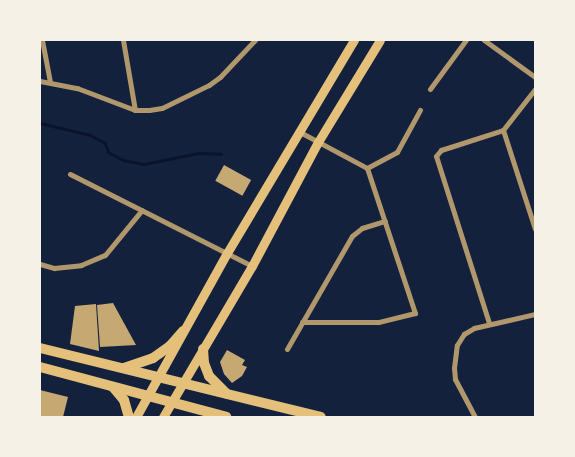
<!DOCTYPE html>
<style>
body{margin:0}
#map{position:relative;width:575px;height:457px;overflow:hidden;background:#14213d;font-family:Manrope,sans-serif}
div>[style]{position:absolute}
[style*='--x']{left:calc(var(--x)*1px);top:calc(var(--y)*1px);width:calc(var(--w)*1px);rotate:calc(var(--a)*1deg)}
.stream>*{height:3px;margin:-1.5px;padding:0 1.5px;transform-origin:1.5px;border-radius:1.5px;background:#0b132b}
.building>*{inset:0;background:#c6a872;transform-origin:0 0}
.minor>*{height:5px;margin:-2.5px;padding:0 2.5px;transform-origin:2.5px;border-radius:2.5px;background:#b1986c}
.secondary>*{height:9px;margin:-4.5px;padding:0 4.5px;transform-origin:4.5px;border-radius:4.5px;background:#e5c07b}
.primary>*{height:10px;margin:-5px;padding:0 5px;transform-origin:5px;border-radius:5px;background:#e5c07b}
span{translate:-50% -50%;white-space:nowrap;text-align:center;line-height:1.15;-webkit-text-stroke:5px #f6f1e7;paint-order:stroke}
.frame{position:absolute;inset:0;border:41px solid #f6f1e7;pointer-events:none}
</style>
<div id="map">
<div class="stream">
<div style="--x:40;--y:123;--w:51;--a:13.5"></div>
<div style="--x:90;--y:135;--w:17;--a:28"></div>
<div style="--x:105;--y:143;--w:9;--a:72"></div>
<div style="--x:108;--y:152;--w:17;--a:28"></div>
<div style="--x:123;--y:160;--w:21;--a:11"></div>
<div style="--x:144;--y:164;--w:55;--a:-11.5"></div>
<div style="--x:198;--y:153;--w:23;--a:2"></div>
</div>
<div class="building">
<div style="left:224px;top:165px;width:31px;height:18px;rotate:29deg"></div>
<div style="clip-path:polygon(113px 303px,136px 345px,100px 347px,97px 305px)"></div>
<div style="clip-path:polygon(96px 304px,99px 351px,70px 344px,75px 306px)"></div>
<div style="clip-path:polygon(227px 350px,245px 360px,242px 365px,247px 367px,242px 376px,232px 383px,224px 374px,220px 362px)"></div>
<div style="clip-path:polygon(40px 390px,68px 397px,63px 417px,40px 417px)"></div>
</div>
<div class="minor">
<div style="--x:42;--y:40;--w:43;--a:79.2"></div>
<div style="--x:123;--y:40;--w:71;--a:80.3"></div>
<div style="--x:484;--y:40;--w:63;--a:36"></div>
<div style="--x:40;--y:81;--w:38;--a:11"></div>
<div style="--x:77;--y:88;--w:62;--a:20.8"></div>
<div style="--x:135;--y:110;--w:14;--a:0"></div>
<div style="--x:149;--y:110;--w:13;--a:-9"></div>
<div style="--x:162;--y:108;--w:52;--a:-26.1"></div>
<div style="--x:209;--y:85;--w:14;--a:-36"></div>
<div style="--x:220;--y:77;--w:51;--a:-46.6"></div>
<div style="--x:430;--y:89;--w:61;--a:-53.7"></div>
<div style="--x:503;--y:130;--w:104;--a:72.1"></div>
<div style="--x:298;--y:131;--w:78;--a:28.2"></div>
<div style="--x:367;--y:168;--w:153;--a:71.7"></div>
<div style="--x:415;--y:313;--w:38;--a:166"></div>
<div style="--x:378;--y:322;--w:76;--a:180"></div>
<div style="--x:367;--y:168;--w:34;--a:-28"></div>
<div style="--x:397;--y:152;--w:48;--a:-61.3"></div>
<div style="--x:70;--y:174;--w:204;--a:26.8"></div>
<div style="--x:40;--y:264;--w:15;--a:16"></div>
<div style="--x:54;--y:268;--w:27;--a:-6"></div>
<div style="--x:81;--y:265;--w:26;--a:-23"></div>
<div style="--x:105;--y:255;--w:58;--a:-50.6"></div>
<div style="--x:489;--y:323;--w:175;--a:-107.6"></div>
<div style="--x:436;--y:156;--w:8;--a:-50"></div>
<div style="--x:441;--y:150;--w:65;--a:-17.9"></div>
<div style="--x:503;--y:130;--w:52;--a:-52"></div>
<div style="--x:287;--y:349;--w:130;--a:-60.1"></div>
<div style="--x:352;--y:236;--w:13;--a:-39"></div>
<div style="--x:362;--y:228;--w:24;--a:-17"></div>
<div style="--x:475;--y:417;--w:43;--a:-117.8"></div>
<div style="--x:455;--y:379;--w:11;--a:-95"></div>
<div style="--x:454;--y:368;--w:23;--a:-83"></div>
<div style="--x:457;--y:345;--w:13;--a:-58"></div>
<div style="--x:464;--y:334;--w:12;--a:-31"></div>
<div style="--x:474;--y:328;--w:63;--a:-12.9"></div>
</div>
<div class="secondary">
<div style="--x:136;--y:417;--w:188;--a:-61"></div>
<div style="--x:227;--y:253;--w:248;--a:-59.2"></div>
<div style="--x:163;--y:417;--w:175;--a:-59.5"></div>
<div style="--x:252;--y:266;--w:140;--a:-62"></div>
<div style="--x:318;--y:142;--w:119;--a:-58.7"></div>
</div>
<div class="primary">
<div style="--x:40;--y:348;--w:289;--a:13.8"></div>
<div style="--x:203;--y:349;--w:14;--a:86"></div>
<div style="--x:204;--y:363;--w:14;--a:69"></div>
<div style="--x:209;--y:376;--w:25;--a:45"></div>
<div style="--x:40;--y:367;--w:193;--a:15"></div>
<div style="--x:124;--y:368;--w:31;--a:-19"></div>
<div style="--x:153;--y:358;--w:21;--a:-35"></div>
<div style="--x:170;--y:346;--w:20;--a:-49"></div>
<div style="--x:113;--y:387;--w:17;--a:50"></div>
<div style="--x:124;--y:400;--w:18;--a:74"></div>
</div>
<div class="frame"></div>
</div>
